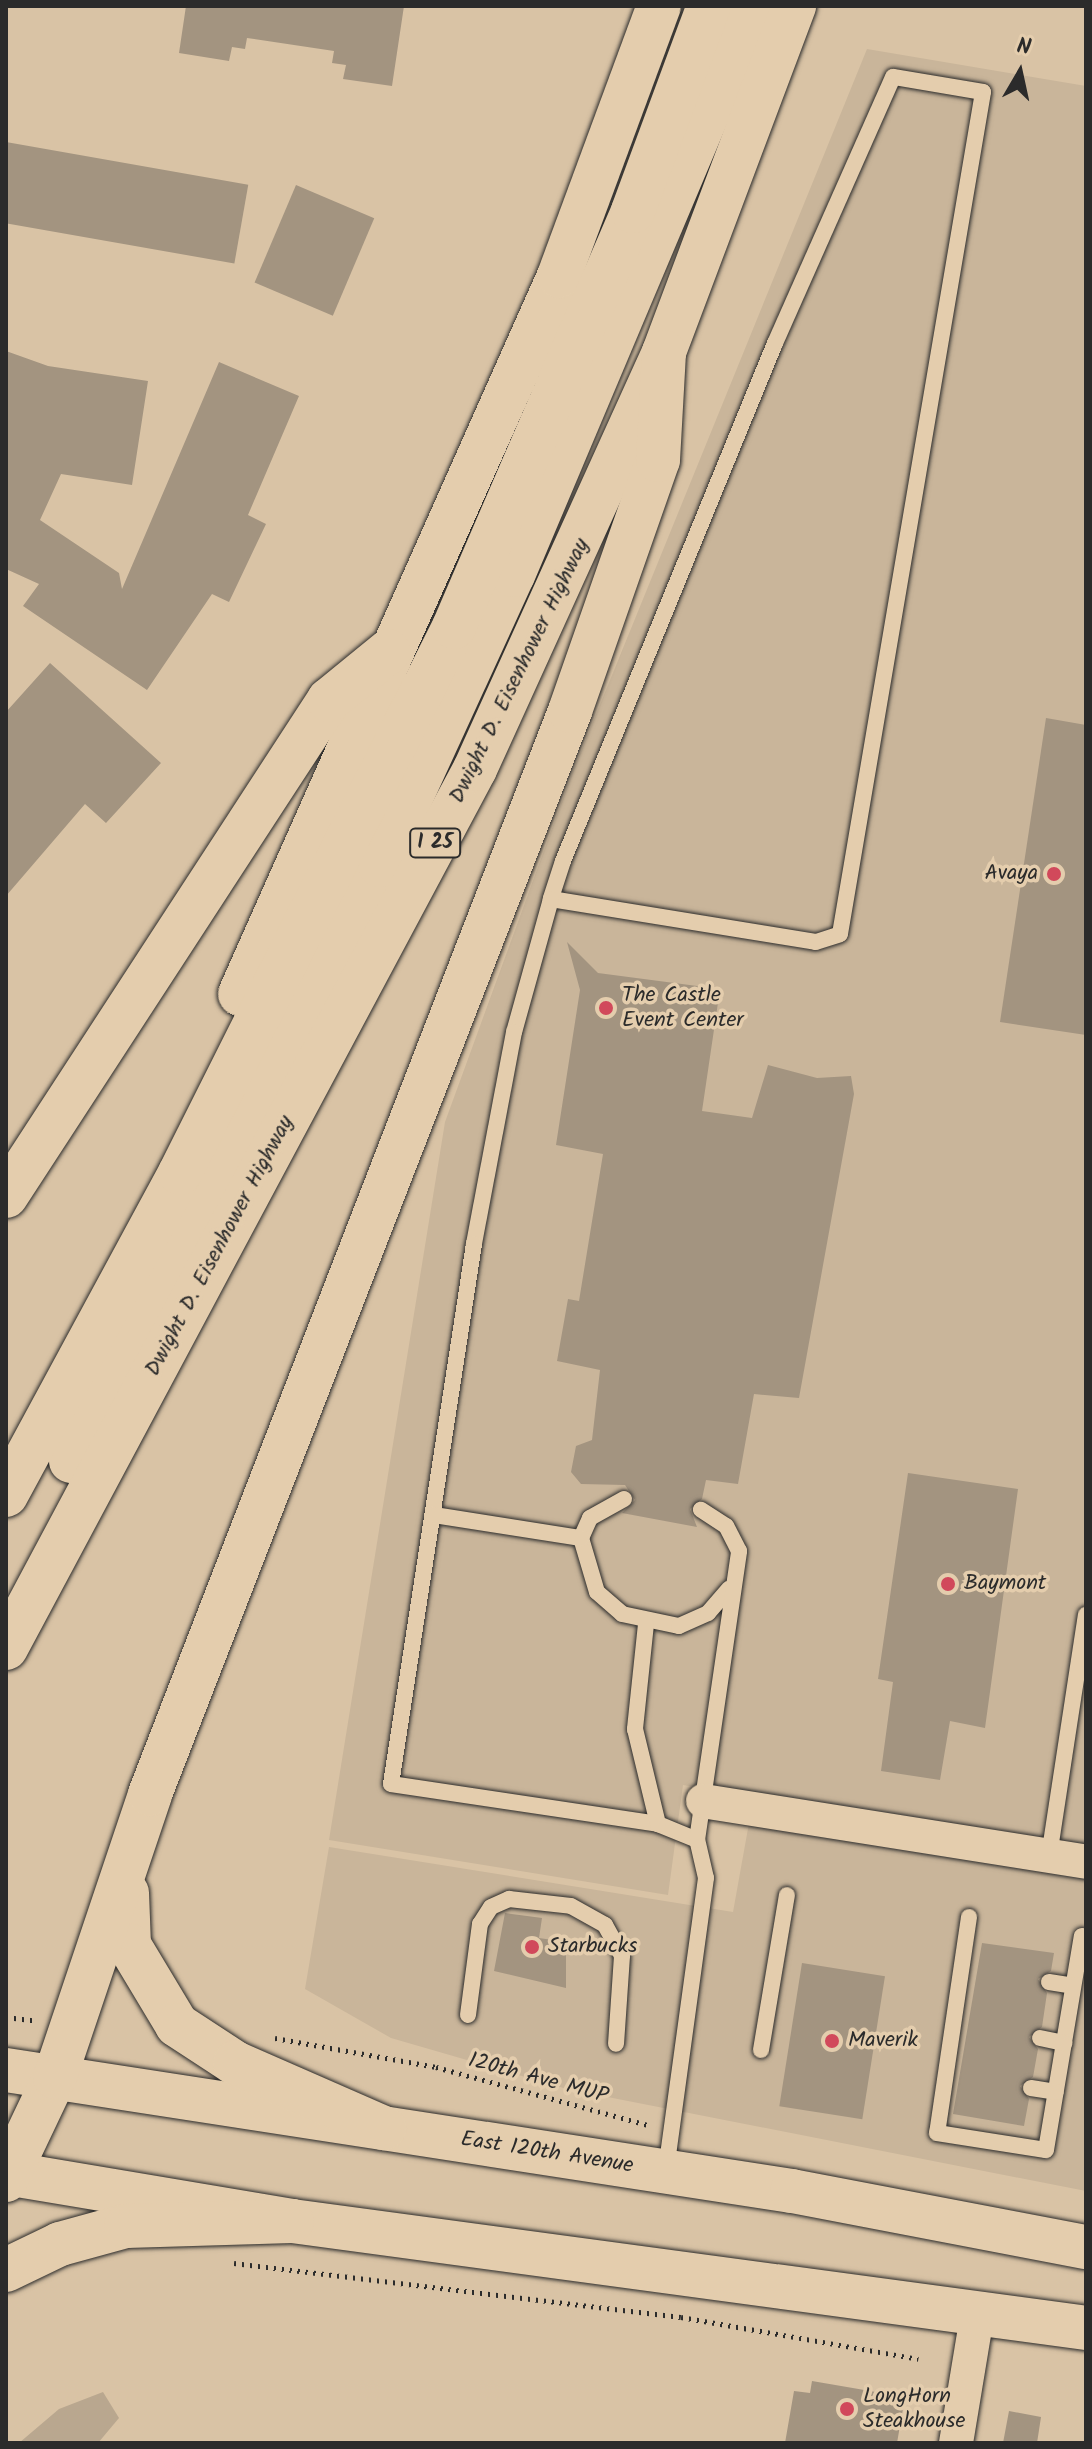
<!DOCTYPE html>
<style>
body{margin:0}
#map{position:relative;width:1092px;height:2449px;overflow:hidden;background:#d9c3a5;font-family:Kalam,sans-serif}
div>[style]{position:absolute}
[style*='--x']{left:calc(var(--x)*1px);top:calc(var(--y)*1px);width:calc(var(--w)*1px);rotate:calc(var(--a)*1deg)}
.built>*{inset:0;background:#c9b59a}
.green>*{inset:0;background:#b9a78f}
.building>*{inset:0;background:#a39480;transform-origin:0 0}
.path>*{height:5px;margin-top:-2.5px;transform-origin:0;background:repeating-linear-gradient(90deg,#2b2b2b 0 2px,transparent 0 8px)}
.roads{filter:drop-shadow(0 0 2px #2b2b2b) drop-shadow(0 0 2px #2b2b2b)}
.lane>*{height:16px;margin:-8px;padding:0 8px;transform-origin:8px;border-radius:8px;background:#e4cdad}
.street>*{height:34px;margin:-17px;padding:0 17px;transform-origin:17px;border-radius:17px;background:#e4cdad}
.primary>*{height:44px;margin:-22px;padding:0 22px;transform-origin:22px;border-radius:22px;background:#e4cdad}
.highway>*{height:44px;margin:-22px;padding:0 22px;transform-origin:22px;border-radius:22px;background:#e4cdad}
.dots>*{width:22px;height:22px;translate:-50% -50%;box-sizing:border-box;border:4px solid #e4cdad;border-radius:50%}
span{translate:-50% -50%;white-space:nowrap;text-align:center;line-height:1.15;-webkit-text-stroke:7px #e4cdad;paint-order:stroke}
.shield-label span{padding:2px 6px;background:#e4cdad;border:2px solid;border-radius:6px;-webkit-text-stroke-width:0}
.shield-label{font-size:20px;color:#2b2b2b;font-weight:700}
.street-label{font-size:22px;color:#2b2b2b}
.poi-label{font-size:22px;color:#2b2b2b}
.right{translate:-100% -50%;text-align:right}
.left{translate:0 -50%;text-align:left}
.frame{position:absolute;inset:0;border:8px solid #2b2b2b;pointer-events:none}
.north{position:absolute;left:980px;top:32px;width:80px;height:80px;-webkit-text-stroke:6px #e4cdad;paint-order:stroke;rotate:9deg;font-size:22px;font-weight:700;line-height:32px;text-align:center;color:#2b2b2b}
.north::after{content:'';display:block;margin:auto;width:28px;height:36px;background:#2b2b2b;clip-path:polygon(50% 0,100% 100%,50% 72%,0 100%)}
</style>
<div id="map">
<div class="built">
<div style="clip-path:polygon(867px 49px,1086px 86px,1086px 1851px,683px 1785px,668px 1895px,329px 1840px,445px 1122px,573px 771px)"></div>
<div style="clip-path:polygon(749px 1823px,1086px 1878px,1086px 2191px,567px 2089px,391px 2038px,305px 1989px,329px 1847px,733px 1912px)"></div>
</div>
<div class="green">
<div style="clip-path:polygon(103px 2392px,119px 2418px,98px 2443px,19px 2443px,59px 2409px)"></div>
</div>
<div class="building">
<div style="clip-path:polygon(186px 6px,404px 6px,392px 86px,343px 79px,346px 65px,332px 63px,334px 51px,247px 38px,245px 49px,232px 47px,229px 61px,179px 53px)"></div>
<div style="left:6px;top:142px;width:246px;height:80px;rotate:10deg"></div>
<div style="left:296px;top:185px;width:85px;height:106px;rotate:23deg"></div>
<div style="clip-path:polygon(6px 351px,48px 366px,148px 381px,132px 485px,61px 474px,40px 520px,119px 573px,122px 589px,219px 362px,299px 396px,248px 515px,266px 524px,229px 602px,212px 594px,147px 690px,23px 606px,39px 584px,6px 569px)"></div>
<div style="clip-path:polygon(50px 663px,161px 763px,106px 823px,85px 804px,6px 896px,6px 712px)"></div>
<div style="clip-path:polygon(1046px 718px,1086px 725px,1086px 1035px,1000px 1022px)"></div>
<div style="clip-path:polygon(567px 942px,598px 973px,720px 989px,702px 1111px,752px 1118px,768px 1065px,817px 1078px,851px 1076px,854px 1094px,799px 1398px,754px 1394px,738px 1484px,706px 1480px,702px 1499px,690px 1509px,697px 1527px,622px 1513px,635px 1500px,625px 1485px,581px 1484px,571px 1472px,576px 1446px,592px 1440px,600px 1370px,557px 1361px,568px 1299px,579px 1301px,603px 1154px,556px 1145px,580px 990px)"></div>
<div style="clip-path:polygon(908px 1473px,1018px 1489px,985px 1728px,950px 1721px,940px 1780px,881px 1771px,893px 1682px,878px 1679px)"></div>
<div style="clip-path:polygon(505px 1913px,542px 1918px,539px 1938px,566px 1942px,566px 1988px,494px 1971px)"></div>
<div style="clip-path:polygon(982px 1943px,1054px 1953px,1051px 1971px,1038px 1979px,1047px 1993px,1042px 2027px,1029px 2037px,1038px 2049px,1033px 2077px,1020px 2086px,1029px 2099px,1024px 2126px,953px 2114px)"></div>
<div style="left:802px;top:1963px;width:84px;height:145px;rotate:9deg"></div>
<div style="clip-path:polygon(812px 2381px,905px 2397px,897px 2443px,785px 2443px,794px 2391px,810px 2393px)"></div>
<div style="clip-path:polygon(1009px 2411px,1041px 2417px,1037px 2443px,1003px 2443px)"></div>
</div>
<div class="path">
<div style="--x:6;--y:2017;--w:31;--a:7"></div>
<div style="--x:275;--y:2038;--w:164;--a:10.2"></div>
<div style="--x:436;--y:2067;--w:223;--a:15.3"></div>
<div style="--x:234;--y:2263;--w:450;--a:6.9"></div>
<div style="--x:681;--y:2317;--w:241;--a:10"></div>
</div>
<div class="roads">
<div class="lane">
<div style="--x:551;--y:899;--w:268;--a:9.2"></div>
<div style="--x:816;--y:942;--w:25;--a:-18"></div>
<div style="--x:840;--y:934;--w:854;--a:-80.36"></div>
<div style="--x:983;--y:92;--w:91;--a:-170.5"></div>
<div style="--x:893;--y:77;--w:291;--a:113.9"></div>
<div style="--x:775;--y:343;--w:560;--a:112.26"></div>
<div style="--x:563;--y:861;--w:40;--a:108"></div>
<div style="--x:551;--y:899;--w:138;--a:105.5"></div>
<div style="--x:514;--y:1032;--w:216;--a:100.7"></div>
<div style="--x:474;--y:1244;--w:546;--a:98.74"></div>
<div style="--x:391;--y:1784;--w:270;--a:8.5"></div>
<div style="--x:658;--y:1824;--w:42;--a:22.3"></div>
<div style="--x:624;--y:1499;--w:39;--a:151"></div>
<div style="--x:590;--y:1518;--w:22;--a:114"></div>
<div style="--x:581;--y:1538;--w:56;--a:73.5"></div>
<div style="--x:597;--y:1592;--w:33;--a:41"></div>
<div style="--x:622;--y:1614;--w:58;--a:11.9"></div>
<div style="--x:679;--y:1626;--w:32;--a:-24"></div>
<div style="--x:708;--y:1613;--w:32;--a:-49"></div>
<div style="--x:434;--y:1515;--w:149;--a:8.9"></div>
<div style="--x:646;--y:1624;--w:106;--a:96"></div>
<div style="--x:635;--y:1729;--w:98;--a:76.4"></div>
<div style="--x:1049;--y:1856;--w:244;--a:-81.3"></div>
<div style="--x:969;--y:1917;--w:218;--a:98.4"></div>
<div style="--x:937;--y:2133;--w:110;--a:8.9"></div>
<div style="--x:1046;--y:2150;--w:217;--a:-80.5"></div>
<div style="--x:1049;--y:1982;--w:24;--a:9"></div>
<div style="--x:468;--y:2015;--w:92;--a:-82.5"></div>
<div style="--x:480;--y:1924;--w:20;--a:-57"></div>
<div style="--x:491;--y:1907;--w:20;--a:-24"></div>
<div style="--x:509;--y:1899;--w:62;--a:6.4"></div>
<div style="--x:571;--y:1906;--w:39;--a:29"></div>
<div style="--x:605;--y:1925;--w:35;--a:61"></div>
<div style="--x:622;--y:1956;--w:88;--a:93.9"></div>
<div style="--x:1040;--y:2038;--w:25;--a:12"></div>
<div style="--x:761;--y:2050;--w:157;--a:-80.5"></div>
<div style="--x:1031;--y:2088;--w:25;--a:9"></div>
<div style="--x:666;--y:2170;--w:295;--a:-82.2"></div>
<div style="--x:706;--y:1878;--w:39;--a:-103"></div>
<div style="--x:697;--y:1840;--w:292;--a:-81.7"></div>
<div style="--x:739;--y:1551;--w:28;--a:-117"></div>
<div style="--x:726;--y:1526;--w:30;--a:-147"></div>
</div>
<div class="street">
<div style="--x:703;--y:1801;--w:388;--a:9"></div>
<div style="--x:956;--y:2443;--w:135;--a:-80.6"></div>
</div>
<div class="primary">
<div style="--x:6;--y:2070;--w:795;--a:8.75"></div>
<div style="--x:792;--y:2191;--w:299;--a:10.8"></div>
<div style="--x:6;--y:2173;--w:290;--a:9.5"></div>
<div style="--x:292;--y:2221;--w:801;--a:7.67"></div>
</div>
<div class="highway">
<div style="--x:240;--y:994;--w:786;--a:-66.04"></div>
<div style="--x:559;--y:276;--w:288;--a:-69.7"></div>
<div style="--x:6;--y:1196;--w:592;--a:-56.93"></div>
<div style="--x:329;--y:700;--w:77;--a:-39.2"></div>
<div style="--x:71;--y:1461;--w:671;--a:-62.6"></div>
<div style="--x:380;--y:865;--w:319;--a:-65.4"></div>
<div style="--x:513;--y:575;--w:618;--a:-67.13"></div>
<div style="--x:6;--y:1495;--w:366;--a:-61.6"></div>
<div style="--x:180;--y:1173;--w:611;--a:-63.35"></div>
<div style="--x:454;--y:627;--w:453;--a:-66.7"></div>
<div style="--x:633;--y:211;--w:219;--a:-69.7"></div>
<div style="--x:6;--y:1648;--w:996;--a:-61.92"></div>
<div style="--x:475;--y:769;--w:458;--a:-65.6"></div>
<div style="--x:664;--y:352;--w:370;--a:-69.4"></div>
<div style="--x:127;--y:1893;--w:52;--a:87.8"></div>
<div style="--x:129;--y:1945;--w:93;--a:59"></div>
<div style="--x:177;--y:2025;--w:69;--a:33.2"></div>
<div style="--x:235;--y:2063;--w:163;--a:23.6"></div>
<div style="--x:6;--y:2180;--w:114;--a:-64.6"></div>
<div style="--x:55;--y:2077;--w:299;--a:-71.4"></div>
<div style="--x:150;--y:1794;--w:1162;--a:-68.8"></div>
<div style="--x:570;--y:711;--w:266;--a:-70.7"></div>
<div style="--x:658;--y:460;--w:108;--a:-86.8"></div>
<div style="--x:6;--y:2270;--w:60;--a:-25.7"></div>
<div style="--x:60;--y:2244;--w:68;--a:-15.3"></div>
<div style="--x:126;--y:2226;--w:166;--a:-1.7"></div>
</div>
</div>
<div class="dots">
<div style="left:1054px;top:874px;background:#d1495b"></div>
<div style="left:606px;top:1008px;background:#d1495b"></div>
<div style="left:948px;top:1584px;background:#d1495b"></div>
<div style="left:532px;top:1947px;background:#d1495b"></div>
<div style="left:832px;top:2041px;background:#d1495b"></div>
<div style="left:847px;top:2409px;background:#d1495b"></div>
</div>
<div class="shield-label">
<span style="left:435px;top:843px">I 25</span>
</div>
<div class="street-label">
<span style="left:520px;top:671px;rotate:-64deg">Dwight D. Eisenhower Highway</span>
<span style="left:220px;top:1246px;rotate:-62deg">Dwight D. Eisenhower Highway</span>
<span style="left:538px;top:2079px;rotate:15deg">120th Ave MUP</span>
<span style="left:547px;top:2153px;rotate:9deg">East 120th Avenue</span>
</div>
<div class="poi-label">
<span class="right" style="left:1038px;top:874px">Avaya</span>
<span class="left" style="left:622px;top:1008px">The Castle<br>Event Center</span>
<span class="left" style="left:964px;top:1584px">Baymont</span>
<span class="left" style="left:548px;top:1947px">Starbucks</span>
<span class="left" style="left:848px;top:2041px">Maverik</span>
<span class="left" style="left:863px;top:2409px">LongHorn<br>Steakhouse</span>
</div>
<div class="frame"></div>
<div class="north">N</div>
</div>
